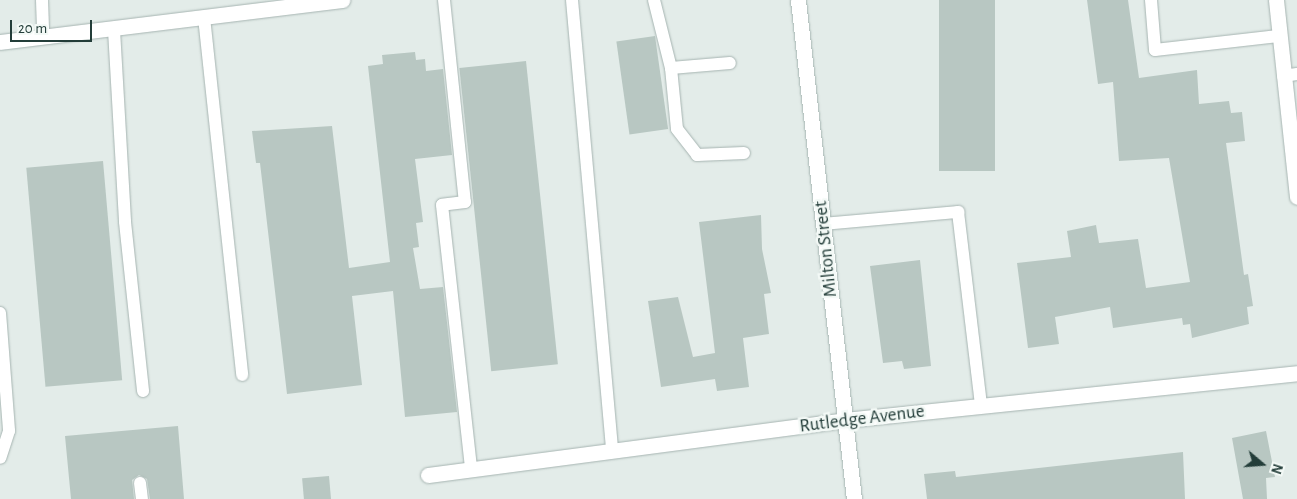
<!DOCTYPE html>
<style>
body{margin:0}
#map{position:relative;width:1297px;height:499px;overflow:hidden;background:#e3ece9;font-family:"Alegreya Sans",sans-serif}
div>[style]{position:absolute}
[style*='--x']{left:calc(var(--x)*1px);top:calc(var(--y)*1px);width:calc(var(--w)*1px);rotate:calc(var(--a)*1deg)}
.building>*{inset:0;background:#b8c7c2;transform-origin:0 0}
.roads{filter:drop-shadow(0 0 1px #a6b4b1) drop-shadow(0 0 1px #a6b4b1)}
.lane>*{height:12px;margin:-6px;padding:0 6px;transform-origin:6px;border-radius:6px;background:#fff}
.street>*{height:15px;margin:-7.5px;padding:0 7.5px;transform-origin:7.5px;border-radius:7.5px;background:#fff}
.secondary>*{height:15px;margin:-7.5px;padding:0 7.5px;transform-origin:7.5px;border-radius:7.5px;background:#fff}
span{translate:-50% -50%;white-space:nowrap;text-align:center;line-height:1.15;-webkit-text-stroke:5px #f3f9f6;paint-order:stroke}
.street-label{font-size:19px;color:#233d39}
.north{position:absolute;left:1237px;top:439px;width:50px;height:50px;-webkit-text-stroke:4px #f3f9f6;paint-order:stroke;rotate:108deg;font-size:14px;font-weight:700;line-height:20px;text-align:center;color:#233d39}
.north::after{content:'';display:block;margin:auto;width:18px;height:22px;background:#233d39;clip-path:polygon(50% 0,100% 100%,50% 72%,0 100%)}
.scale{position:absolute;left:10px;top:20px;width:82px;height:22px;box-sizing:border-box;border:2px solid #233d39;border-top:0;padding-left:6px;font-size:15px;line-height:18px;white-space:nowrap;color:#233d39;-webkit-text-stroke:4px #f3f9f6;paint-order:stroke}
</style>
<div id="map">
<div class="building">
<div style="left:939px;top:0;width:56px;height:171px"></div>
<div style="clip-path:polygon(1087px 0,1128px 0,1139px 78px,1197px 70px,1199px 104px,1229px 101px,1231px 113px,1242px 112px,1245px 141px,1226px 143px,1244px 275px,1248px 274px,1253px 306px,1247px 307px,1249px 324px,1192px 338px,1190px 324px,1183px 325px,1182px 318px,1113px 328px,1110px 307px,1055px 317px,1059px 344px,1028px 348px,1017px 263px,1071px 257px,1067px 231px,1096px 225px,1099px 243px,1138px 239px,1146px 288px,1190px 282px,1169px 158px,1119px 161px,1113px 82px,1098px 84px)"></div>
<div style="left:655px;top:36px;width:94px;height:39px;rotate:82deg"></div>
<div style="clip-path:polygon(415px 52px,416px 60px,425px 59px,426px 71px,443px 69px,452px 155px,415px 159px,423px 222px,416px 223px,419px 247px,413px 248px,420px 289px,443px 287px,457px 412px,405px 417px,393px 291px,352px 296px,362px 385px,287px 394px,260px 163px,256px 163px,252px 131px,332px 126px,349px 268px,390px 262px,368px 66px,383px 64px,382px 55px)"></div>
<div style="left:526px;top:61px;width:305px;height:67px;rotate:84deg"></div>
<div style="left:103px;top:161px;width:220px;height:77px;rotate:85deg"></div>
<div style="clip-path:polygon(761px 215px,762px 249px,771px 293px,764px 294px,769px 334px,743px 338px,749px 387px,717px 391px,715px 379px,661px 387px,648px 301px,678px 297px,693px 357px,715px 353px,699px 222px)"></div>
<div style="clip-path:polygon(920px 260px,931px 366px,904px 369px,902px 361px,883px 363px,870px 266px)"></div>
<div style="clip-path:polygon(178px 426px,184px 499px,150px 499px,147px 479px,139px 475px,132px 480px,134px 499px,71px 499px,65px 436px)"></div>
<div style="clip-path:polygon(1266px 431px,1275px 477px,1266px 478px,1267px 499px,1243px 499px,1232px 438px)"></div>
<div style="clip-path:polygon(1183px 452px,1185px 499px,927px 499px,924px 474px,955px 471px,956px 477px)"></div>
<div style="left:329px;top:476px;width:23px;height:27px;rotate:85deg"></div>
</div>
<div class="roads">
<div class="lane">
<div style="--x:42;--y:0;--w:37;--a:88"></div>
<div style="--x:444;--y:0;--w:203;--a:84.1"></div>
<div style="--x:465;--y:202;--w:23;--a:173"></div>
<div style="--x:442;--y:205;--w:266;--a:83.7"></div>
<div style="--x:572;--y:0;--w:453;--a:84.9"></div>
<div style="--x:654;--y:0;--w:70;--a:76"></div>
<div style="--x:671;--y:68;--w:61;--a:84.4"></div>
<div style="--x:677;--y:129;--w:33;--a:52"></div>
<div style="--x:697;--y:155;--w:47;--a:-2.4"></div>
<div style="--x:1151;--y:0;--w:50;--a:85.4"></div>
<div style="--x:1155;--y:50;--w:124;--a:-6.5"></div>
<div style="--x:204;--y:17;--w:360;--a:83.9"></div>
<div style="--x:114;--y:30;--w:192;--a:86.7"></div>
<div style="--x:125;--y:222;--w:170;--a:83.9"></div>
<div style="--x:671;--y:68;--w:59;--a:-4.8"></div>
<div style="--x:1283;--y:76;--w:14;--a:-8"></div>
<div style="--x:823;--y:224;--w:136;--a:-5.1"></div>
<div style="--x:958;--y:212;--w:195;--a:83.2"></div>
<div style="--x:0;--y:313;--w:118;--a:85.6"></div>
<div style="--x:9;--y:431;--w:28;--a:108"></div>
<div style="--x:140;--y:483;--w:16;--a:83"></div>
</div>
<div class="street">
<div style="--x:798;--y:0;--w:502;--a:83.6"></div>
<div style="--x:1276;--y:0;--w:198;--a:83.9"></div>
<div style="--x:428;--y:475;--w:421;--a:-7.5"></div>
<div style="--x:845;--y:420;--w:454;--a:-5.9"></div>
</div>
<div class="secondary">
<div style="--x:0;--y:42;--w:345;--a:-7"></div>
</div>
</div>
<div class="street-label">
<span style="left:826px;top:249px;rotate:-96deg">Milton Street</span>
<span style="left:862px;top:419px;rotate:-7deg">Rutledge Avenue</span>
</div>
<div class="north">N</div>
<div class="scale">20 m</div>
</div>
